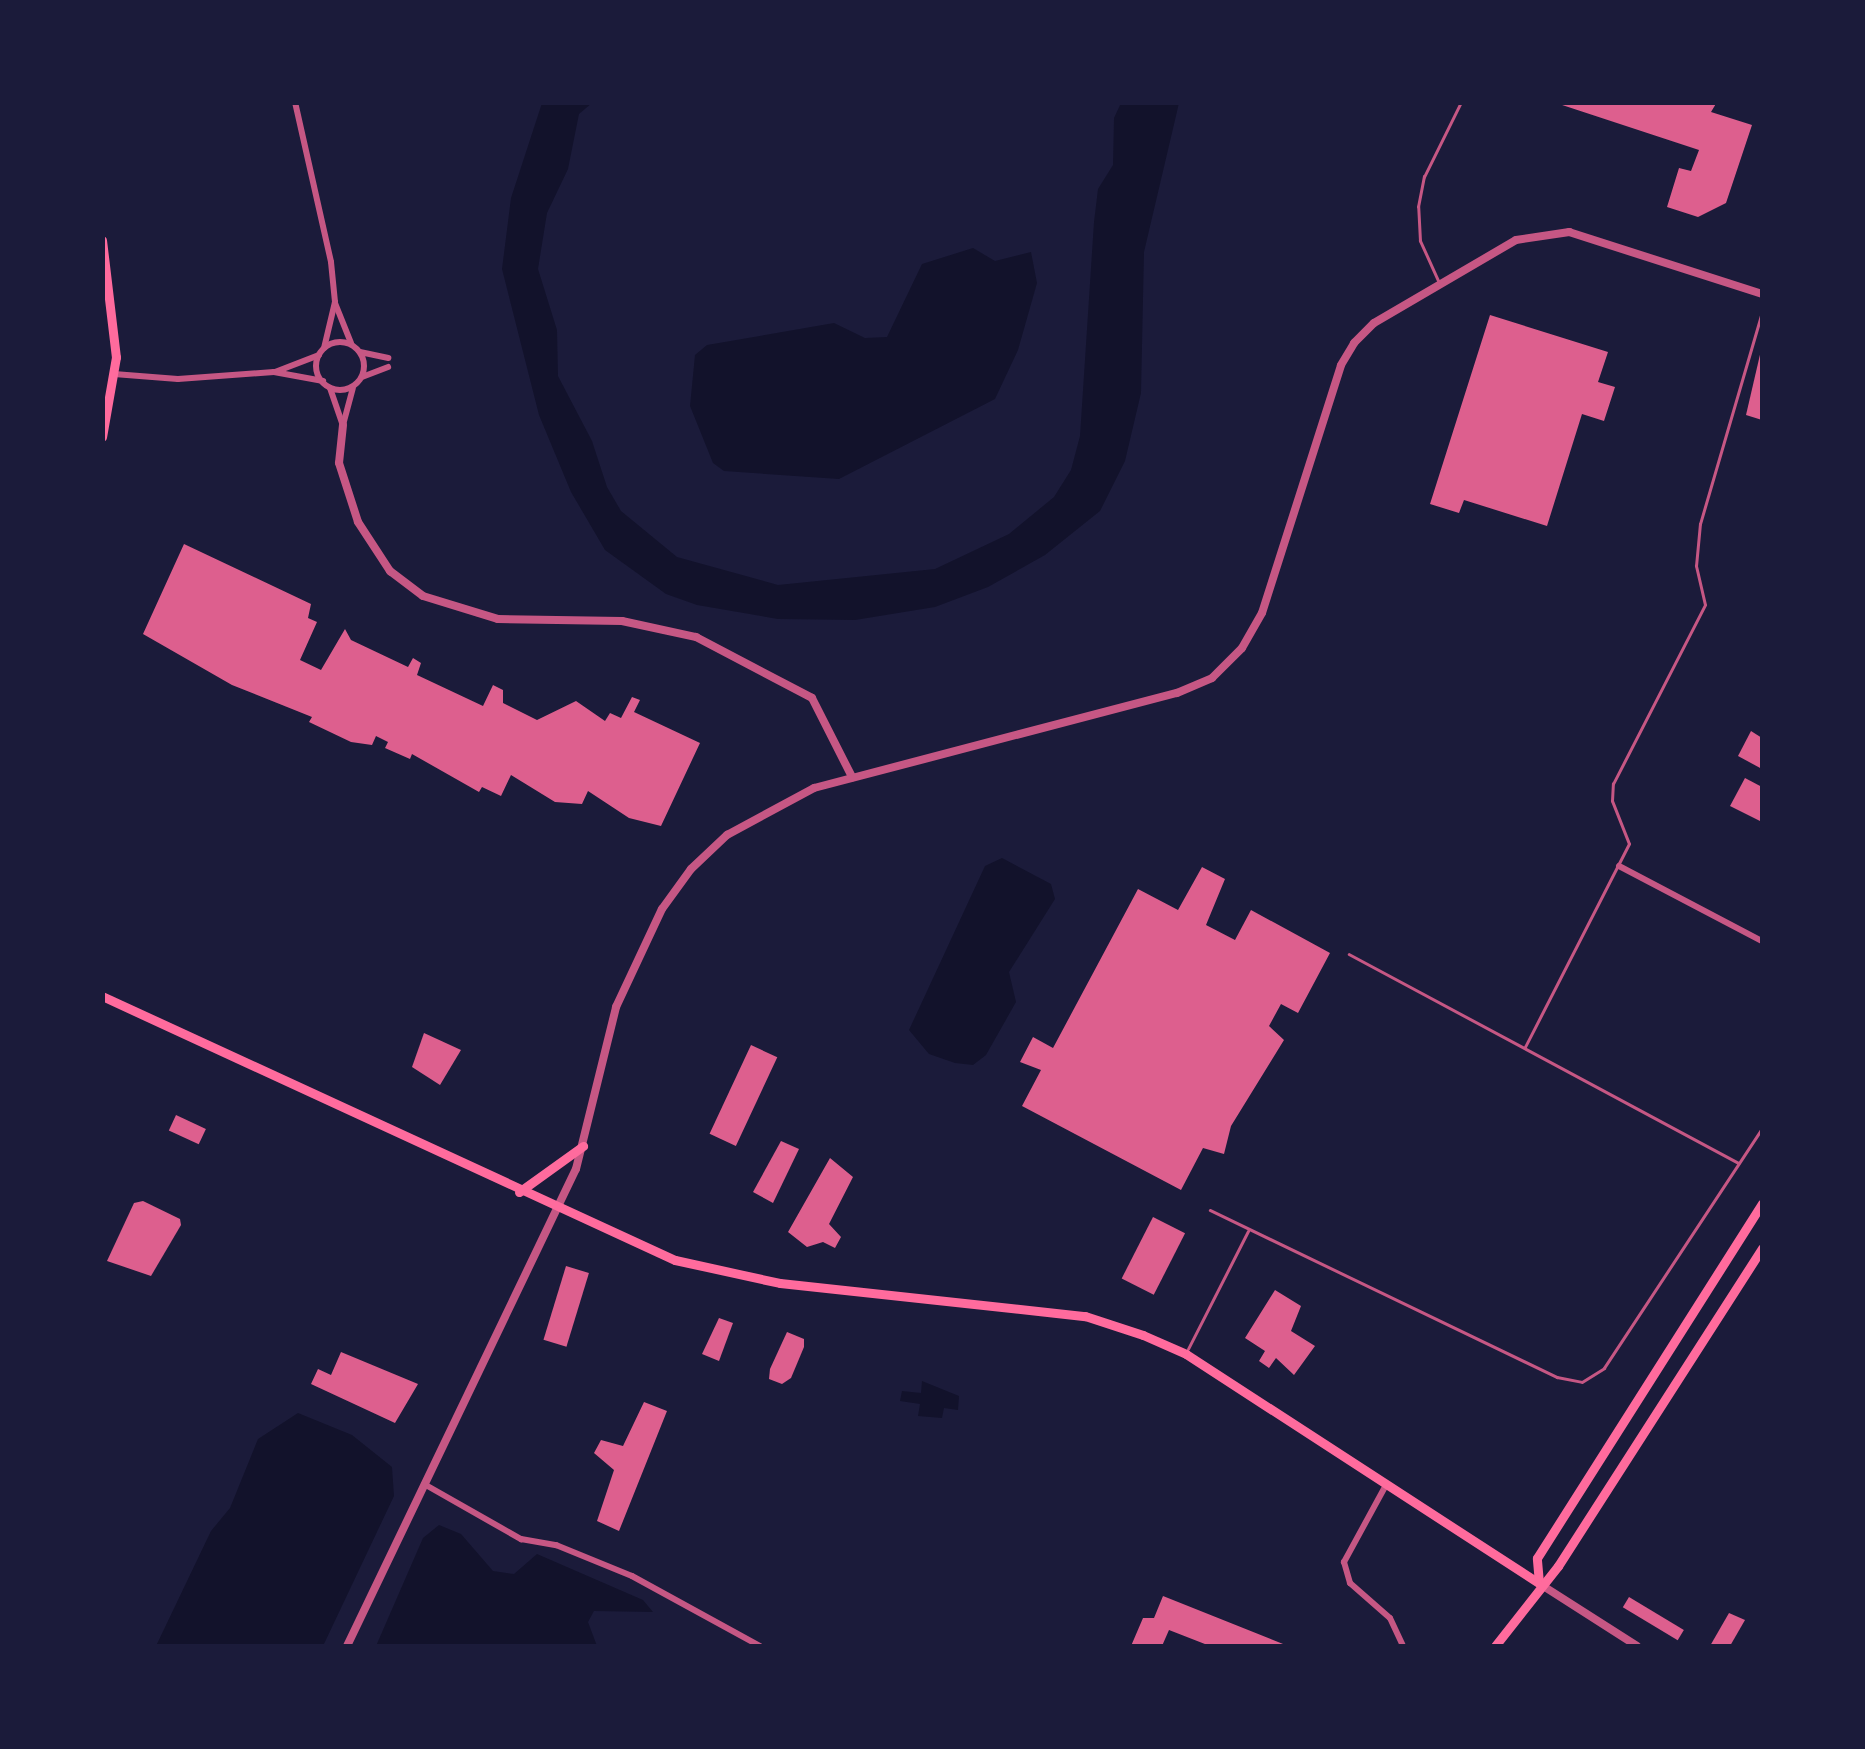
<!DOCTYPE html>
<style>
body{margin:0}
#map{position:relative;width:1865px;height:1749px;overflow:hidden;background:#1b1b3a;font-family:Jost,sans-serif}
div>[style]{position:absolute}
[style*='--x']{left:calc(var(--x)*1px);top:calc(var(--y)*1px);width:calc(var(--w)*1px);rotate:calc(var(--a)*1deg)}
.water>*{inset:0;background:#12122b}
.building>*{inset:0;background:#dd5f8e;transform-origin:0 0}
.service>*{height:2.5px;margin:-1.25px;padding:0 1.25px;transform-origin:1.25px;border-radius:1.25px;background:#c65784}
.minor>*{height:6px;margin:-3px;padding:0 3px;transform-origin:3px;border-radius:3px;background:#c65784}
.minor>.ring{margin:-3px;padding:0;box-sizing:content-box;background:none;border:6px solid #c65784;border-radius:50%}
.tertiary>*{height:8px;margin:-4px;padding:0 4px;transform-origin:4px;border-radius:4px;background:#c65784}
.secondary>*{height:9px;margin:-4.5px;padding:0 4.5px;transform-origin:4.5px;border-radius:4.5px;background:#ff6b9d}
.primary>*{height:9px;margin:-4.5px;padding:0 4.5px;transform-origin:4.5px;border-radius:4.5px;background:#ff6b9d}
span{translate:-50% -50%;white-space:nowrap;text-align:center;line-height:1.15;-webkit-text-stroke:8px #1b1b3a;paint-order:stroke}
.frame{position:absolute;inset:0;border:105px solid #1b1b3a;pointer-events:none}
</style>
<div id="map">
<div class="water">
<div style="clip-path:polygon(542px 103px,592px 103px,579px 114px,568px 169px,547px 213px,538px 269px,557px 330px,558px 376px,592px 441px,607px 487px,621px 511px,677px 557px,778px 585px,935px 569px,1009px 534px,1054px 497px,1071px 470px,1080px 436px,1094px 222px,1098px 189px,1113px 165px,1114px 118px,1121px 103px,1179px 103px,1144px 252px,1141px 393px,1125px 461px,1100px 511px,1045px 555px,988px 587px,935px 607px,855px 620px,778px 619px,697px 605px,666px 594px,605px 550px,571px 492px,539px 415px,502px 269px,511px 198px)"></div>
<div style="clip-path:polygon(973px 248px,995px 261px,1031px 252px,1037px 283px,1018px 350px,995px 399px,839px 479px,724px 471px,713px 463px,690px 406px,695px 355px,707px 345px,834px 323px,865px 338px,887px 337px,922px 264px)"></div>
<div style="clip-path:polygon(1002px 858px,1051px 884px,1055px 899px,1009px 972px,1016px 1002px,986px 1055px,973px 1065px,955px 1063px,929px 1054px,909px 1030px,985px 866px)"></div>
<div style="clip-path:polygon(922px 1381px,959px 1396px,958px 1410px,944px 1408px,942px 1418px,918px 1416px,920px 1404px,900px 1401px,902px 1391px,921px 1393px)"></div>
<div style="clip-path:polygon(298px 1413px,352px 1435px,392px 1467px,394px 1496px,323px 1646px,156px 1646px,211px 1531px,230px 1508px,258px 1439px)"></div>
<div style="clip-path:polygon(439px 1525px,461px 1534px,493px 1571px,514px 1574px,537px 1554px,643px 1600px,653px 1612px,594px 1611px,588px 1622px,597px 1646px,376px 1646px,423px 1538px)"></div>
</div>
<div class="building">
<div style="clip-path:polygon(1553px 102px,1717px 102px,1711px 112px,1752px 125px,1726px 203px,1698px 217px,1667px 207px,1679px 168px,1691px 171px,1699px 150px)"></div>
<div style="clip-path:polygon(1490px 315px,1608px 352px,1598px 382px,1615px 387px,1604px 421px,1582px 414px,1547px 526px,1464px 500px,1459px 513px,1430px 504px)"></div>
<div style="clip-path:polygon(1762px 346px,1762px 420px,1746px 415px)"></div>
<div style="clip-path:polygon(184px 544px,311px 604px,308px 618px,317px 622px,300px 660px,321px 670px,345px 629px,351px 640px,408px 667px,413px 658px,421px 663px,417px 675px,483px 706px,493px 685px,503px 690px,503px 703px,537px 720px,576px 701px,605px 721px,610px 713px,621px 718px,632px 697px,640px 700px,634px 712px,700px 743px,661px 826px,629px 818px,588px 791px,582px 804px,555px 802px,511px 775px,501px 796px,482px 787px,479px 792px,412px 754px,410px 759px,385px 748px,388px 742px,376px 736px,372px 745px,351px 742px,309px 722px,312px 717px,232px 685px,143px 634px)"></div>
<div style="clip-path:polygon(1751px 731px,1762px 738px,1762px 769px,1738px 756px)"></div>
<div style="clip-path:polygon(1745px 778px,1762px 787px,1762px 822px,1730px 806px)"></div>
<div style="clip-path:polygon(1202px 867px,1225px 879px,1206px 925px,1235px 940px,1251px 910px,1330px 953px,1298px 1013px,1281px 1004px,1269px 1026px,1284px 1040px,1231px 1126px,1224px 1154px,1203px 1148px,1181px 1190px,1022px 1106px,1041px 1070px,1020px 1062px,1033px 1037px,1053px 1048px,1138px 889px,1178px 910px)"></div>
<div style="clip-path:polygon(424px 1033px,461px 1050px,440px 1085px,412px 1067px)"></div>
<div style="left:751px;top:1045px;width:29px;height:98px;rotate:25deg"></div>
<div style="left:176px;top:1115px;width:33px;height:17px;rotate:25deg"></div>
<div style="clip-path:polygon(781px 1141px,799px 1149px,773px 1203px,753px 1192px)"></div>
<div style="clip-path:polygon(830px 1158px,853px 1177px,829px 1224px,841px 1237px,835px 1248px,823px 1242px,807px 1247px,788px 1232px)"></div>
<div style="clip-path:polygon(143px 1201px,180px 1219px,181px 1225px,151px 1276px,107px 1261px,134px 1203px)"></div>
<div style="left:1153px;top:1217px;width:36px;height:69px;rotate:27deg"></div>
<div style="left:566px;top:1266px;width:24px;height:77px;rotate:17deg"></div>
<div style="clip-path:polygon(1275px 1290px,1301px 1306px,1291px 1331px,1315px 1346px,1294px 1375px,1276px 1358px,1269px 1368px,1259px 1361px,1265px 1351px,1245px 1338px)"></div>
<div style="clip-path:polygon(719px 1318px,733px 1323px,719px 1361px,702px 1354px)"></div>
<div style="clip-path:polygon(787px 1332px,804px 1339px,804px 1347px,791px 1378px,782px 1384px,769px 1379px,770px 1369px)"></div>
<div style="clip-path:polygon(341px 1352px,418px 1384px,395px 1423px,311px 1384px,318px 1369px,331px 1375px)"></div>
<div style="clip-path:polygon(644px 1402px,667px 1411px,619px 1531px,597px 1521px,614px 1470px,594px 1453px,601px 1440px,623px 1446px)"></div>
<div style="clip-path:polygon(1163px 1596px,1288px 1646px,1210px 1646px,1169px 1630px,1162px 1646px,1131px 1646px,1143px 1618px,1154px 1618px)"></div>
<div style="left:1629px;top:1597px;width:64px;height:12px;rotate:31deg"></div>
<div style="clip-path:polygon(1729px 1613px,1745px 1620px,1730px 1646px,1710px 1646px)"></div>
</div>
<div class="service">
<div style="--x:1439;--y:283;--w:46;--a:-114.3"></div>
<div style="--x:1420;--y:241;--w:34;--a:-93"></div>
<div style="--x:1418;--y:207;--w:31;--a:-79"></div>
<div style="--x:1424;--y:177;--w:84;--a:-63.7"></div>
<div style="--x:1349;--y:954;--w:442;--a:28.2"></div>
<div style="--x:1525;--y:1047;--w:228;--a:-62.9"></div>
<div style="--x:1629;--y:844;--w:46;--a:-111.6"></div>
<div style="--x:1612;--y:801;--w:17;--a:-87"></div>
<div style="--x:1613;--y:784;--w:201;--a:-62.8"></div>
<div style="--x:1705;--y:605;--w:40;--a:-103"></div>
<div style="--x:1696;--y:566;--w:42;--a:-84.6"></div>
<div style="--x:1700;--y:524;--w:221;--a:-73.7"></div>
<div style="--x:1210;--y:1210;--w:385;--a:25.7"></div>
<div style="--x:1557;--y:1377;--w:25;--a:11"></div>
<div style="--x:1582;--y:1382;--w:26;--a:-32"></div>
<div style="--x:1604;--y:1368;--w:287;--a:-56.6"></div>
<div style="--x:1188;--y:1349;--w:132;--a:-63"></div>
</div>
<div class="minor">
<div style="--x:295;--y:102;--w:164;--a:77.3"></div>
<div style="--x:331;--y:262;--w:40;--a:84.3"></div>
<div style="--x:335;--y:302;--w:47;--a:103.4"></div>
<div style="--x:335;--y:303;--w:43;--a:68.2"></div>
<div class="ring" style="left:316px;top:342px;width:42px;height:42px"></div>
<div style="--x:360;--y:352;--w:29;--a:12"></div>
<div style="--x:275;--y:372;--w:47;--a:-21.1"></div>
<div style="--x:114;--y:374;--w:64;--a:4.5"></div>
<div style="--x:178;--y:379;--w:96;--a:-4.2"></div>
<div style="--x:274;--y:372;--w:50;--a:10.4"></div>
<div style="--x:362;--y:377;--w:28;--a:-21"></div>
<div style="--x:330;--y:388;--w:37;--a:71"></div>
<div style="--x:343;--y:425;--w:38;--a:-75"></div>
<div style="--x:1619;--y:866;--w:161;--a:27.7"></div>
<div style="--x:424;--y:1484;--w:112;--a:29.6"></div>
<div style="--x:521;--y:1539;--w:36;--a:10"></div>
<div style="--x:556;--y:1545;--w:82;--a:22.2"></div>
<div style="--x:632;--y:1576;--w:146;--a:28.7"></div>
<div style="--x:1386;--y:1485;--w:88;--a:118.6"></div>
<div style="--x:1344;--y:1562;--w:22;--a:74"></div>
<div style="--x:1350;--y:1583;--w:53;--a:41.2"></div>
<div style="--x:1390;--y:1618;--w:31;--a:65"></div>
</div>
<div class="tertiary">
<div style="--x:343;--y:425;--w:38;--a:96"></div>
<div style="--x:339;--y:463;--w:62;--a:72.1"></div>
<div style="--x:358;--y:522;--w:59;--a:56.9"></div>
<div style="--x:390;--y:571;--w:41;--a:37.1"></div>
<div style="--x:423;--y:596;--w:78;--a:17"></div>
<div style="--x:498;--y:619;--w:124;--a:0.9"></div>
<div style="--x:622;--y:621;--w:76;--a:12.2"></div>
<div style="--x:696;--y:637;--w:131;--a:27.7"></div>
<div style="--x:812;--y:698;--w:89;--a:63.1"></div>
<div style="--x:1540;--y:1584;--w:115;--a:32.6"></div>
<div style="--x:347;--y:1646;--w:529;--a:-64.36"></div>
<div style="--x:576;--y:1169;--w:167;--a:-76.1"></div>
<div style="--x:616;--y:1007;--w:108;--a:-64.9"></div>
<div style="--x:662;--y:909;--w:49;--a:-54.1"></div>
<div style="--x:691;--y:869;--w:50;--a:-43.4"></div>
<div style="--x:727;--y:835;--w:99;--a:-28.4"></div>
<div style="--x:814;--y:788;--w:375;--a:-14.7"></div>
<div style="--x:1177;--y:693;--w:38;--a:-23"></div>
<div style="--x:1212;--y:678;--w:42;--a:-45"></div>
<div style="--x:1242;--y:648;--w:40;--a:-60.3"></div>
<div style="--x:1262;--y:613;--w:260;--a:-72.3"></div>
<div style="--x:1341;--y:365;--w:26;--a:-59"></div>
<div style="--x:1354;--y:343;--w:28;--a:-45"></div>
<div style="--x:1374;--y:323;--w:164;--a:-30.3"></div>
<div style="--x:1516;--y:240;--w:54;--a:-8.6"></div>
<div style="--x:1569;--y:232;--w:203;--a:17.8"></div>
</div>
<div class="secondary">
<div style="--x:102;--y:240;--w:118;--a:83.2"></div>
<div style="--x:116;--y:357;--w:81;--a:99.9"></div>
<div style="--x:102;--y:996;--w:631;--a:24.74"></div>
<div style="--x:675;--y:1260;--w:107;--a:12.4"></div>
<div style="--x:780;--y:1283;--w:307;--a:6.2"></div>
<div style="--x:1085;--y:1316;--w:61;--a:18.1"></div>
<div style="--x:1143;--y:1335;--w:47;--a:23.8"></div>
<div style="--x:1186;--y:1354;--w:421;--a:33"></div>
<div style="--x:519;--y:1192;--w:79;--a:-35.7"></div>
</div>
<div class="primary">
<div style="--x:1539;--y:1583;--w:25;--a:-95"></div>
<div style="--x:1537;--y:1558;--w:420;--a:-57.6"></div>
<div style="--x:1495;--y:1646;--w:102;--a:-51.8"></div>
<div style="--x:1558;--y:1566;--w:378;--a:-57.3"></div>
</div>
<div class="frame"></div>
</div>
